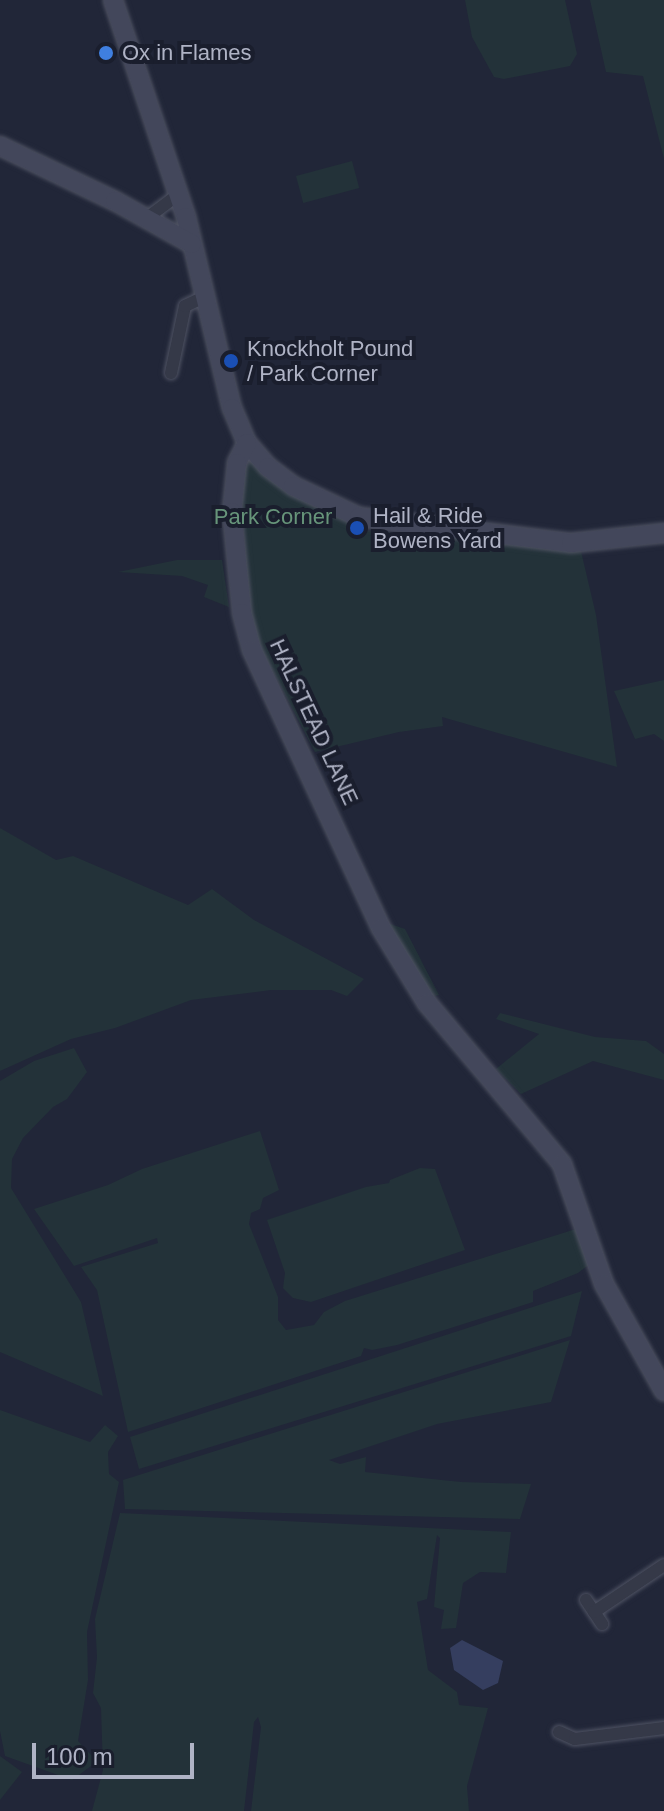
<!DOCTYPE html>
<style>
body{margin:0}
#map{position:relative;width:664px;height:1811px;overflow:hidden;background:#212638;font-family:Arial,sans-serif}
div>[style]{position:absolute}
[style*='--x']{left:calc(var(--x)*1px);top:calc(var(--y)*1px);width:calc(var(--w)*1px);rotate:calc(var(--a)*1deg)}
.green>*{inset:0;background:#233239;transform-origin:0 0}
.water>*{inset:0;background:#353e5f}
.roads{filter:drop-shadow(0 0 2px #4f5363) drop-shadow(0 0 2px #4f5363)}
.street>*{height:12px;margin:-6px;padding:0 6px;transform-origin:6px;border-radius:6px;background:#353948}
.secondary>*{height:18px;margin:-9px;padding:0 9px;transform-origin:9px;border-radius:9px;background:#43475b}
.dots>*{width:22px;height:22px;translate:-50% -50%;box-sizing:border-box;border:4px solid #1a1e2d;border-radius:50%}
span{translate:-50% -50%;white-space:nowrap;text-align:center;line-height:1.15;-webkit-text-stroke:8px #1a1e2d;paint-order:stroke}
.poi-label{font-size:22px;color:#afb3c5}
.left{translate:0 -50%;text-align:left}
.park-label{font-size:22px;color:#67957a}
.street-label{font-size:22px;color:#afb3c5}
.scale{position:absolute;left:32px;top:1743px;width:162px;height:36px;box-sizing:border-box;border:4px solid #afb3c5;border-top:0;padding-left:10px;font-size:24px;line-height:28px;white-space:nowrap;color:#afb3c5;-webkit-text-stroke:6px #1a1e2d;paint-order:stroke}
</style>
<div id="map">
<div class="green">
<div style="clip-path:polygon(465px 0,565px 0,577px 54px,570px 66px,504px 79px,494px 77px,472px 37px)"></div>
<div style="clip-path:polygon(590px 0,664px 0,664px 159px,643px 76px,606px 72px)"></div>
<div style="left:352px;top:161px;width:28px;height:58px;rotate:75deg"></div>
<div style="clip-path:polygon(253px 458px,360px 530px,580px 547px,596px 615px,617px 767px,442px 717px,443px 726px,399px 732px,315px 752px,261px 649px,249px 613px,241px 484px,246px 466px)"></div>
<div style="clip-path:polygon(177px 560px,222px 560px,229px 607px,204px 597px,208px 585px,182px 576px,118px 572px)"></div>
<div style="clip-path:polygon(664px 680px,664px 741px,654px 734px,635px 739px,614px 691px)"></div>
<div style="clip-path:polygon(0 828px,56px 860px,73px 856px,188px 905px,212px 889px,254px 920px,364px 979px,347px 996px,331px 990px,271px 990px,191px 1000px,115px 1028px,71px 1039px,0 1071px)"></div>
<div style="clip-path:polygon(387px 923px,405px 929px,439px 995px,428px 997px)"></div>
<div style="clip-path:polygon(500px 1013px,595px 1037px,646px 1041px,664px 1054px,664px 1080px,593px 1061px,521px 1094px,496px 1069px,539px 1034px,496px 1019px)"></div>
<div style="clip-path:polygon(74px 1048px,87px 1072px,67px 1099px,53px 1107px,23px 1138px,12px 1159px,11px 1188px,81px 1302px,103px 1396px,0 1352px,0 1081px,34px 1061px)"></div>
<div style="clip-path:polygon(260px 1131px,279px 1190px,263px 1198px,260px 1209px,251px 1213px,249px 1224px,278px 1297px,278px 1320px,286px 1330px,314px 1325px,324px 1312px,345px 1301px,576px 1229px,590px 1264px,578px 1273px,533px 1291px,533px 1302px,397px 1345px,372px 1350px,364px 1348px,361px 1356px,128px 1432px,97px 1290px,81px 1267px,158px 1243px,157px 1238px,74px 1266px,34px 1209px,108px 1185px,142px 1169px)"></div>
<div style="clip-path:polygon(420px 1168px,435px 1169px,465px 1250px,311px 1302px,293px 1298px,283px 1288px,285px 1273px,267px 1220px,366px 1187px,389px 1183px,390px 1180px)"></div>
<div style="clip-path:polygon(582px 1291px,571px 1336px,139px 1469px,130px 1437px)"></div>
<div style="clip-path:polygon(570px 1340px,551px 1402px,437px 1424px,329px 1460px,340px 1464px,366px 1457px,365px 1472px,461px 1482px,531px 1484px,520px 1519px,125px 1509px,123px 1480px)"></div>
<div style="clip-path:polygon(0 1410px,90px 1442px,105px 1425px,118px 1436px,108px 1452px,109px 1474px,119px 1482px,87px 1632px,88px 1680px,78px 1741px,93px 1757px,91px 1766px,72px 1780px,5px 1756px,0 1731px)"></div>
<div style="clip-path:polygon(120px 1513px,511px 1532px,506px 1573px,480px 1572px,463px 1583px,456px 1628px,441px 1629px,444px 1610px,434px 1607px,440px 1538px,437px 1535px,427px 1599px,417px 1602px,428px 1670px,457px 1692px,459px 1705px,488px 1708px,467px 1786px,469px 1811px,251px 1811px,261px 1727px,258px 1717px,254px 1722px,244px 1811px,92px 1811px,103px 1770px,101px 1708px,93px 1693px,97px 1657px,95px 1619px)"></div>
<div style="clip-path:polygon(0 1756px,22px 1772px,0 1800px)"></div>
</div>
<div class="water">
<div style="clip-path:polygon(462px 1640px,503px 1661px,498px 1683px,483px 1690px,454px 1670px,450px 1648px)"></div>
</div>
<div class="roads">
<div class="street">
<div style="--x:147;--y:218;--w:40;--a:-37"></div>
<div style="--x:171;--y:373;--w:68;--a:-78.2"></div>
<div style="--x:185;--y:306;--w:21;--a:-25"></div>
<div style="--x:586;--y:1600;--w:29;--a:56"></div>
<div style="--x:594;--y:1612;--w:84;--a:-33.9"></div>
<div style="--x:559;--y:1732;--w:17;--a:24"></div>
<div style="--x:575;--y:1739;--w:90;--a:-7"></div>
</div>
<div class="secondary">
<div style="--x:113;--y:0;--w:229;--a:71.4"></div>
<div style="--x:186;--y:217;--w:196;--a:76.5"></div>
<div style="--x:232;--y:408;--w:38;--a:67"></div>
<div style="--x:247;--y:443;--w:32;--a:49"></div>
<div style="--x:268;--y:467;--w:31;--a:37"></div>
<div style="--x:293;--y:486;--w:73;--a:25.2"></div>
<div style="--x:359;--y:517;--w:214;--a:7"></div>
<div style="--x:571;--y:543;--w:94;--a:-6.1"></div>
<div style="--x:0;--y:146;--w:127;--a:25.6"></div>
<div style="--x:115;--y:201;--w:88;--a:29.2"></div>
<div style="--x:247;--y:443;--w:22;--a:117"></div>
<div style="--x:237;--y:463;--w:49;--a:95.8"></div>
<div style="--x:232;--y:512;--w:101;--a:84.3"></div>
<div style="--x:242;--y:613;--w:38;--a:75"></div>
<div style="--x:252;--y:650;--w:306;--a:65.1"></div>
<div style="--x:381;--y:928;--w:88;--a:58.5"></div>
<div style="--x:427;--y:1003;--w:210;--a:50"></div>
<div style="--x:562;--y:1164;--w:127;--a:70.7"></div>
<div style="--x:604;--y:1284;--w:123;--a:60.7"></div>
</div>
</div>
<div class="dots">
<div style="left:106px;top:53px;background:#3f7fe0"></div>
<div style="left:231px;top:361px;background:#1a4fb4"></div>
<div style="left:357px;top:528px;background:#1a4fb4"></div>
</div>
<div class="poi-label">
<span class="left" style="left:122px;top:53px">Ox in Flames</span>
<span class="left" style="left:247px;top:361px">Knockholt Pound<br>/ Park Corner</span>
<span class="left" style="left:373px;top:528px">Hail &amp; Ride<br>Bowens Yard</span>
</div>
<div class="park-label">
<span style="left:273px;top:517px">Park Corner</span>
</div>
<div class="street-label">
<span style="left:314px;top:722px;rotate:65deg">HALSTEAD LANE</span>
</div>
<div class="scale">100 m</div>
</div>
